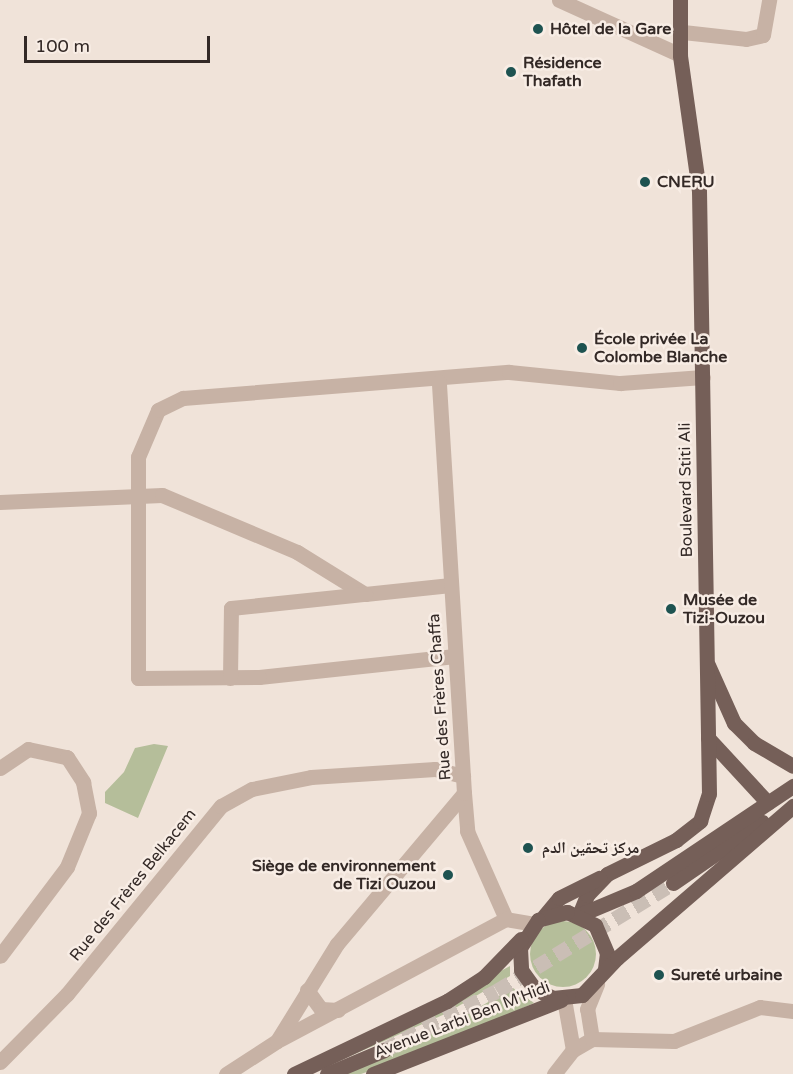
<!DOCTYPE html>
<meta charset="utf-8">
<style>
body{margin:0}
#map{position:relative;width:793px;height:1074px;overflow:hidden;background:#f0e3d9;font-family:"Varela Round","Noto Naskh Arabic",sans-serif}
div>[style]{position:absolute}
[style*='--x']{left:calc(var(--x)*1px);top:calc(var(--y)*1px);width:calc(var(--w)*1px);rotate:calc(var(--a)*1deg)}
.green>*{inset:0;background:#b5be9a}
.round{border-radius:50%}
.major-tunnel>*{height:15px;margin-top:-7.5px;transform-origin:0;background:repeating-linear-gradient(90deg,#cabeb5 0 15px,transparent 0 23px)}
.minor>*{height:15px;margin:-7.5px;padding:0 7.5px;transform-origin:7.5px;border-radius:7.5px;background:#c7b2a5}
.major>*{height:15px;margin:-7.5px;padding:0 7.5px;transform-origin:7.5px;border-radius:7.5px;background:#755f58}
.dots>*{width:16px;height:16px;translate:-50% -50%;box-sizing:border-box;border:3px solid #f8ede5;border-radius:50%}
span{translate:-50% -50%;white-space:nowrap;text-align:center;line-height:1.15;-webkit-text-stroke:5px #f8ede5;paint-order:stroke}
.poi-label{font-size:16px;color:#332926;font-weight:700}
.left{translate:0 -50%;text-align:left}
.right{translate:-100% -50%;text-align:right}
.street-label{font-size:16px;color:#332926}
.scale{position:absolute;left:24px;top:36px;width:186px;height:27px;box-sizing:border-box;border:3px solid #332926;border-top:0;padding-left:8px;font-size:18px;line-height:21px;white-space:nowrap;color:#332926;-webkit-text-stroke:4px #f8ede5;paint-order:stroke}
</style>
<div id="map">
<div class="green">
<div style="clip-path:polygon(154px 744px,168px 746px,138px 818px,105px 803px,105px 792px,124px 772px,135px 748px)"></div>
<div class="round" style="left:530px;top:921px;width:66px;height:66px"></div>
<div style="clip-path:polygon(510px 966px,510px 976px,445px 1014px,310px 1074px)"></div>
<div style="clip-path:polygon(513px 988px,534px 1003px,433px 1049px,361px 1074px,344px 1074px,407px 1048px)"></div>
</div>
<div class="major-tunnel">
<div style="--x:384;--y:1050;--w:127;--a:-27.6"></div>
<div style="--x:497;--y:991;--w:206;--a:-31.5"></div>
</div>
<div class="minor">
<div style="--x:559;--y:0;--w:133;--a:24.4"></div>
<div style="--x:683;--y:32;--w:63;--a:6.3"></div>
<div style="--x:746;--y:39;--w:17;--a:-13"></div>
<div style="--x:763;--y:35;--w:36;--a:-80"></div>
<div style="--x:0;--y:502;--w:162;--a:-2.5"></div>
<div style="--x:162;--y:495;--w:147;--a:22.9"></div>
<div style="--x:297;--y:552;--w:80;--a:31.7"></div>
<div style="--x:365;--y:594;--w:86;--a:-6"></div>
<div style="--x:455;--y:656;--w:197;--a:173.9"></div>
<div style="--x:259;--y:677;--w:121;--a:179.5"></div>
<div style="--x:138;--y:678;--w:221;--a:-90"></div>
<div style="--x:138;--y:457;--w:51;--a:-66.9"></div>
<div style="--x:158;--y:410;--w:28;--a:-26"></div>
<div style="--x:183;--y:398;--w:327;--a:-4.6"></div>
<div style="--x:509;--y:372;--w:112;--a:5.7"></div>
<div style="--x:620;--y:383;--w:83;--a:-4.1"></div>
<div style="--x:230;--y:678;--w:70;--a:-89.2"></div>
<div style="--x:231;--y:608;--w:135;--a:-6"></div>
<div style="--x:0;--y:768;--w:34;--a:-34"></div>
<div style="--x:28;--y:749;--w:40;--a:12"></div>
<div style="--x:67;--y:757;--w:30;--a:57"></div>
<div style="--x:83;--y:782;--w:32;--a:79"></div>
<div style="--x:89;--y:813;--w:58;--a:112.2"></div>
<div style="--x:67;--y:867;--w:111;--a:127"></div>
<div style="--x:464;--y:793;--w:38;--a:85"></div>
<div style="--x:467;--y:831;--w:96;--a:66.1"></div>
<div style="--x:506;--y:919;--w:27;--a:10"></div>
<div style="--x:307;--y:990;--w:24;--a:54"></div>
<div style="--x:321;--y:1009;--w:17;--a:3"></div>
<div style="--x:281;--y:1039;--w:255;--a:-28.1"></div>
<div style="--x:592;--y:1039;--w:30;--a:-99"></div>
<div style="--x:587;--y:1009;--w:27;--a:-68"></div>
<div style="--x:573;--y:1050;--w:22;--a:-30"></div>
<div style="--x:592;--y:1039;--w:82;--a:1.4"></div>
<div style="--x:674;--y:1041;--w:92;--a:-21.6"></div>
<div style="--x:760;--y:1007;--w:33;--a:7"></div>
<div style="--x:0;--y:1062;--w:95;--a:-45.4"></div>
<div style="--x:67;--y:994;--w:243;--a:-50.7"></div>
<div style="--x:221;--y:806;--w:35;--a:-29"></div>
<div style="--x:252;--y:789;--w:60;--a:-11.5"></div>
<div style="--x:311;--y:777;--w:124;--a:-3.7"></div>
<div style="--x:435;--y:769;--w:29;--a:14"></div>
<div style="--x:226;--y:1074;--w:61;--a:-32.9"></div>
<div style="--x:277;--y:1041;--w:114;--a:-58.3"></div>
<div style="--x:337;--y:944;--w:197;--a:-49.9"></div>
<div style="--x:464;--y:793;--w:412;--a:-93.5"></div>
<div style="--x:554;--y:1074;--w:31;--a:-52"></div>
<div style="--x:573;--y:1050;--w:52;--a:-100"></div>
</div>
<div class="major">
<div style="--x:708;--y:665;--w:64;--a:65.9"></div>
<div style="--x:734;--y:723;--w:28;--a:45"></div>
<div style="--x:754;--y:743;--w:45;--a:30.5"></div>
<div style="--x:708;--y:738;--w:88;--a:47.3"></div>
<div style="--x:673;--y:883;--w:108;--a:-34.4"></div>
<div style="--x:579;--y:915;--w:22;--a:-68"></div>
<div style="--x:587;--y:895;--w:29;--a:-46"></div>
<div style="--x:607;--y:874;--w:77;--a:-26.2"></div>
<div style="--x:676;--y:840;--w:31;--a:-38"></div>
<div style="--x:700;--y:821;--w:28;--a:-72"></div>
<div style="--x:709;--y:794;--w:603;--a:-90.95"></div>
<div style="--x:699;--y:191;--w:137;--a:-98"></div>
<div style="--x:680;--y:55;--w:55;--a:-90"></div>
<div style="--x:579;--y:915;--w:62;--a:-22.8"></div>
<div style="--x:636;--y:891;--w:189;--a:-33.8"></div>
<div style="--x:544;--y:916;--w:23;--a:-50"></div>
<div style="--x:559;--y:898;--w:45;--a:-26.6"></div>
<div style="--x:605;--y:969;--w:16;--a:-83"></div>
<div style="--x:607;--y:953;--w:30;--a:-113"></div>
<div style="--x:595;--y:925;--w:31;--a:-155"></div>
<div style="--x:567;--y:912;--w:30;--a:165"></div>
<div style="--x:538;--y:920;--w:33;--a:123"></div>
<div style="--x:520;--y:948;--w:22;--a:87"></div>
<div style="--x:521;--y:970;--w:22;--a:54"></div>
<div style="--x:534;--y:988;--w:21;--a:28"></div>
<div style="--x:553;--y:998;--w:29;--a:-6"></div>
<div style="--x:582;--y:995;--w:51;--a:-46.6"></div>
<div style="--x:617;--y:958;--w:233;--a:-40.8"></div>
<div style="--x:294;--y:1074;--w:170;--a:-25.5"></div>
<div style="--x:447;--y:1001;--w:44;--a:-33"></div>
<div style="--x:484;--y:977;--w:53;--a:-45.8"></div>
<div style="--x:327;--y:1074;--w:62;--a:-22.8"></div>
<div style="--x:373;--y:1074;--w:202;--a:-21.5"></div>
</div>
<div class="dots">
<div style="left:538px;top:29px;background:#1e5351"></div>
<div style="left:511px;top:72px;background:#1e5351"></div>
<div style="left:645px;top:182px;background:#1e5351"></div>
<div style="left:582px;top:348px;background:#1e5351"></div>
<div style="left:671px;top:609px;background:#1e5351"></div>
<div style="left:528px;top:848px;background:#1e5351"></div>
<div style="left:448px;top:875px;background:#1e5351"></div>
<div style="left:659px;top:975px;background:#1e5351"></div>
</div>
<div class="poi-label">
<span class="left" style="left:550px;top:29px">Hôtel de la Gare</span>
<span class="left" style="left:523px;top:72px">Résidence<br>Thafath</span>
<span class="left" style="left:657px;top:182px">CNERU</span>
<span class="left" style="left:594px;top:348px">École privée La<br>Colombe Blanche</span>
<span class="left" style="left:683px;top:609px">Musée de<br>Tizi-Ouzou</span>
<span class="left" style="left:542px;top:848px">مركز تحقين الدم</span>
<span class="right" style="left:436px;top:875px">Siège de environnement<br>de Tizi Ouzou</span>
<span class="left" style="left:671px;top:975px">Sureté urbaine</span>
</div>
<div class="street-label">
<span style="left:686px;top:490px;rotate:-91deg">Boulevard Stiti Ali</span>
<span style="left:440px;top:697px;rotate:-94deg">Rue des Frères Chaffa</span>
<span style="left:133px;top:885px;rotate:-51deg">Rue des Frères Belkacem</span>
<span style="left:462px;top:1020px;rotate:-21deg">Avenue Larbi Ben M'Hidi</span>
</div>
<div class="scale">100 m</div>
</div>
